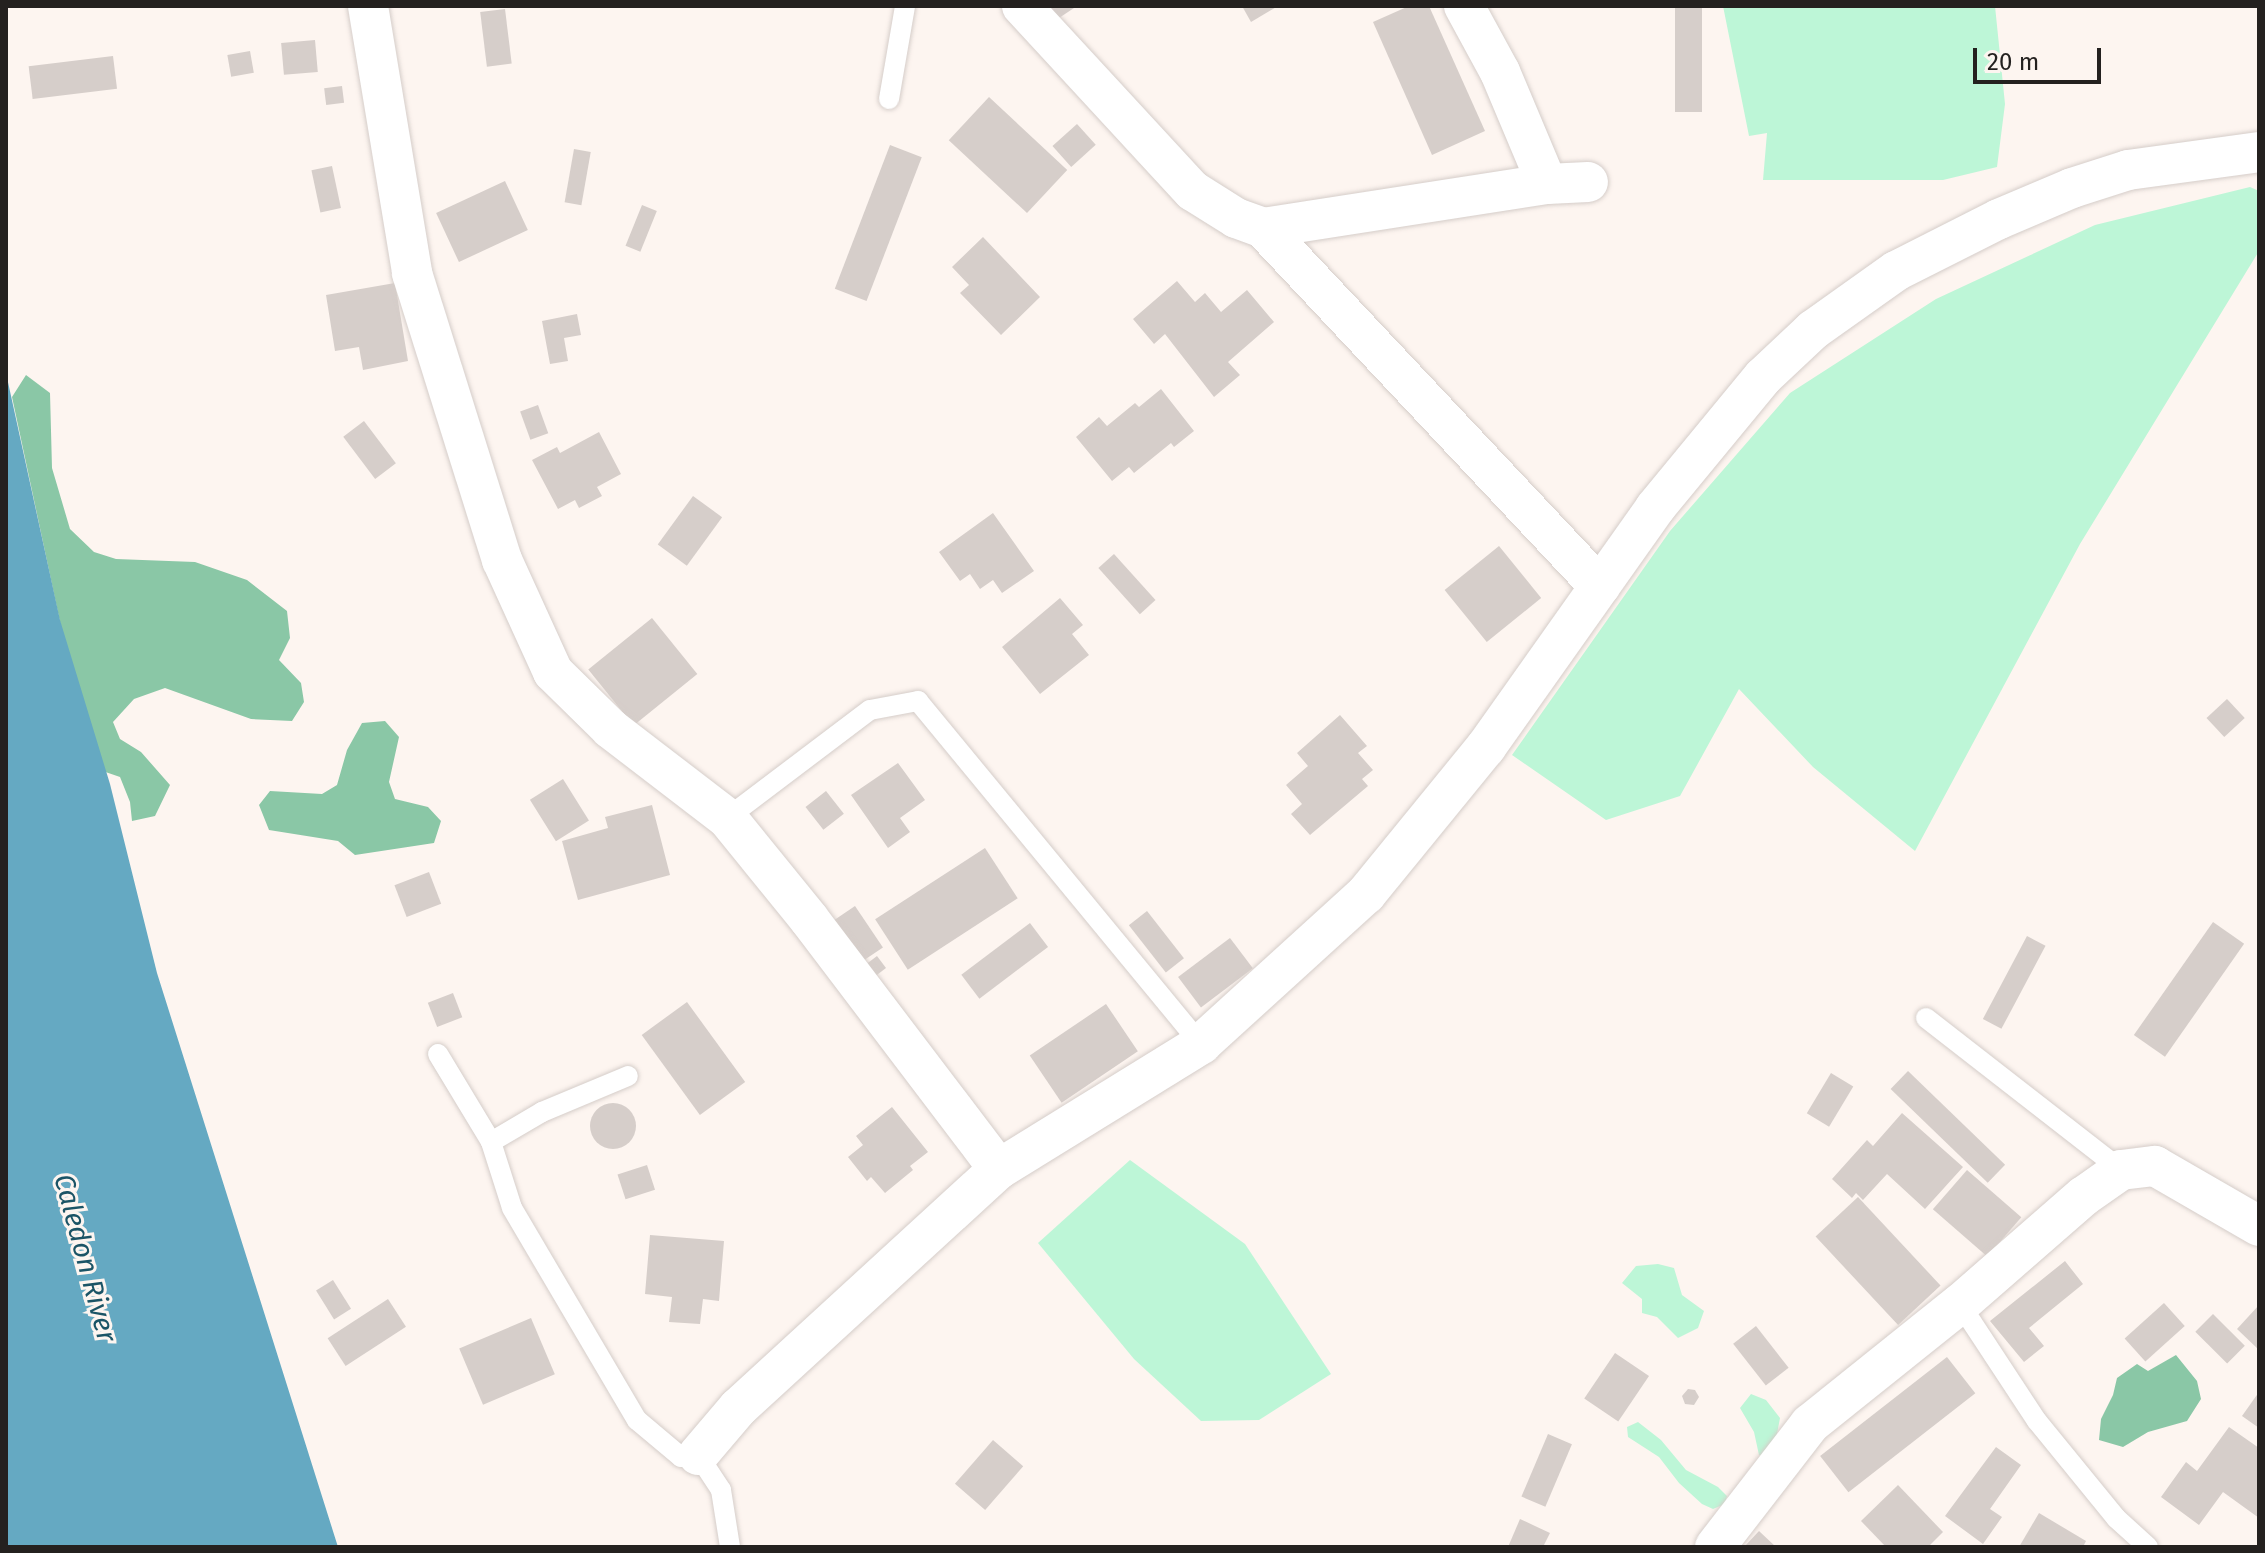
<!DOCTYPE html>
<style>
body{margin:0}
#map{position:relative;width:2265px;height:1553px;overflow:hidden;background:#fdf5f0;font-family:"Fira Sans",sans-serif}
div>[style]{position:absolute}
[style*='--x']{left:calc(var(--x)*1px);top:calc(var(--y)*1px);width:calc(var(--w)*1px);rotate:calc(var(--a)*1deg)}
.green>*{inset:0;background:#bdf6d7}
.forest>*{inset:0;background:#8ac7a6}
.water>*{inset:0;background:#65a9c2}
.building>*{inset:0;background:#d6ceca;transform-origin:0 0}
.round{border-radius:50%}
.roads{filter:drop-shadow(0 0 2px #d5cdc9) drop-shadow(0 0 2px #d5cdc9)}
.service>*{height:20px;margin:-10px;padding:0 10px;transform-origin:10px;border-radius:10px;background:#fff}
.minor>*{height:40px;margin:-20px;padding:0 20px;transform-origin:20px;border-radius:20px;background:#fff}
span{translate:-50% -50%;white-space:nowrap;text-align:center;line-height:1.15;-webkit-text-stroke:6px #fdf5f0;paint-order:stroke}
.water-label{font-size:28px;color:#1b5466;font-style:italic}
.frame{position:absolute;inset:0;border:8px solid #24211f;pointer-events:none}
.scale{position:absolute;left:1973px;top:48px;width:128px;height:36px;box-sizing:border-box;border:4px solid #24211f;border-top:0;padding-left:10px;font-size:24px;line-height:28px;white-space:nowrap;color:#24211f;-webkit-text-stroke:6px #fdf5f0;paint-order:stroke}
</style>
<div id="map">
<div class="green">
<div style="clip-path:polygon(1723px 6px,1995px 6px,2005px 104px,1997px 167px,1943px 180px,1763px 180px,1767px 133px,1749px 136px)"></div>
<div style="clip-path:polygon(2250px 187px,2259px 191px,2259px 251px,2080px 544px,1915px 851px,1813px 767px,1739px 689px,1680px 796px,1606px 820px,1512px 755px,1670px 531px,1790px 393px,1936px 299px,2095px 225px)"></div>
<div style="clip-path:polygon(1130px 1160px,1245px 1244px,1331px 1374px,1259px 1420px,1201px 1421px,1134px 1359px,1038px 1243px)"></div>
<div style="clip-path:polygon(1658px 1264px,1674px 1268px,1682px 1295px,1704px 1311px,1698px 1328px,1678px 1338px,1657px 1317px,1642px 1313px,1642px 1299px,1622px 1283px,1636px 1266px)"></div>
<div style="clip-path:polygon(1751px 1394px,1766px 1400px,1780px 1418px,1777px 1434px,1765px 1457px,1759px 1455px,1754px 1432px,1740px 1408px)"></div>
<div style="clip-path:polygon(1638px 1422px,1661px 1440px,1686px 1470px,1718px 1487px,1727px 1496px,1725px 1504px,1713px 1509px,1702px 1504px,1679px 1483px,1659px 1457px,1628px 1437px,1627px 1427px)"></div>
</div>
<div class="forest">
<div style="clip-path:polygon(26px 375px,50px 393px,52px 468px,70px 529px,94px 552px,116px 559px,195px 562px,247px 580px,287px 611px,290px 638px,279px 660px,301px 683px,304px 702px,292px 721px,251px 719px,165px 688px,134px 699px,113px 722px,120px 739px,141px 752px,170px 785px,155px 816px,132px 821px,130px 802px,120px 777px,91px 767px,12px 397px)"></div>
<div style="clip-path:polygon(385px 721px,399px 737px,389px 782px,395px 799px,428px 807px,441px 821px,434px 843px,355px 855px,338px 841px,269px 830px,259px 805px,270px 791px,322px 794px,337px 785px,347px 750px,362px 723px)"></div>
<div style="clip-path:polygon(2176px 1355px,2197px 1381px,2201px 1399px,2187px 1421px,2148px 1432px,2123px 1447px,2099px 1440px,2101px 1419px,2113px 1395px,2117px 1378px,2137px 1364px,2148px 1371px)"></div>
</div>
<div class="water">
<div style="clip-path:polygon(6px 373px,60px 620px,110px 784px,157px 973px,338px 1547px,6px 1547px)"></div>
</div>
<div class="building">
<div style="clip-path:polygon(1046px 6px,1077px 6px,1056px 20px)"></div>
<div style="clip-path:polygon(1242px 6px,1278px 6px,1251px 22px)"></div>
<div style="clip-path:polygon(1409px 6px,1429px 6px,1485px 131px,1432px 155px,1373px 22px)"></div>
<div style="left:1675px;top:6px;width:27px;height:106px"></div>
<div style="left:505px;top:9px;width:55px;height:25px;rotate:83deg"></div>
<div style="left:315px;top:40px;width:32px;height:34px;rotate:85deg"></div>
<div style="left:250px;top:51px;width:22px;height:23px;rotate:80deg"></div>
<div style="left:113px;top:56px;width:33px;height:85px;rotate:83deg"></div>
<div style="left:342px;top:86px;width:17px;height:18px;rotate:83deg"></div>
<div style="left:989px;top:97px;width:107px;height:59px;rotate:43deg"></div>
<div style="left:1077px;top:124px;width:28px;height:33px;rotate:48deg"></div>
<div style="left:890px;top:145px;width:34px;height:154px;rotate:21deg"></div>
<div style="left:574px;top:149px;width:17px;height:54px;rotate:10deg"></div>
<div style="left:332px;top:166px;width:43px;height:21px;rotate:78deg"></div>
<div style="left:505px;top:181px;width:54px;height:76px;rotate:65deg"></div>
<div style="left:642px;top:205px;width:16px;height:44px;rotate:22deg"></div>
<div style="clip-path:polygon(983px 237px,1040px 297px,1001px 335px,960px 293px,969px 285px,952px 267px)"></div>
<div style="clip-path:polygon(1177px 281px,1195px 302px,1205px 293px,1221px 312px,1247px 290px,1274px 322px,1228px 362px,1240px 375px,1214px 397px,1165px 334px,1154px 344px,1133px 319px)"></div>
<div style="clip-path:polygon(395px 283px,408px 361px,363px 370px,359px 347px,335px 351px,326px 295px)"></div>
<div style="clip-path:polygon(577px 314px,581px 335px,564px 338px,568px 361px,550px 364px,542px 321px)"></div>
<div style="clip-path:polygon(1161px 389px,1194px 431px,1174px 447px,1171px 443px,1134px 473px,1129px 467px,1112px 481px,1076px 437px,1099px 417px,1107px 426px,1135px 403px,1139px 407px)"></div>
<div style="left:538px;top:405px;width:30px;height:19px;rotate:70deg"></div>
<div style="left:364px;top:421px;width:53px;height:26px;rotate:53deg"></div>
<div style="clip-path:polygon(599px 432px,621px 474px,597px 487px,602px 496px,579px 508px,575px 500px,558px 509px,532px 460px,557px 447px,560px 453px)"></div>
<div style="left:693px;top:496px;width:36px;height:60px;rotate:36deg"></div>
<div style="clip-path:polygon(993px 513px,1034px 571px,1002px 593px,993px 580px,980px 589px,970px 574px,960px 581px,939px 552px)"></div>
<div style="left:1499px;top:546px;width:67px;height:70px;rotate:51deg"></div>
<div style="left:1114px;top:554px;width:62px;height:21px;rotate:48deg"></div>
<div style="clip-path:polygon(1060px 598px,1083px 625px,1072px 634px,1089px 655px,1040px 694px,1002px 647px)"></div>
<div style="left:652px;top:618px;width:72px;height:82px;rotate:51deg"></div>
<div style="left:2227px;top:699px;width:26px;height:28px;rotate:47deg"></div>
<div style="clip-path:polygon(1340px 715px,1367px 746px,1358px 753px,1373px 770px,1362px 779px,1368px 786px,1310px 835px,1291px 814px,1302px 804px,1286px 785px,1308px 766px,1297px 753px)"></div>
<div style="clip-path:polygon(898px 763px,925px 800px,900px 818px,910px 832px,888px 848px,851px 795px)"></div>
<div style="left:563px;top:779px;width:49px;height:39px;rotate:58deg"></div>
<div style="left:826px;top:791px;width:29px;height:26px;rotate:52deg"></div>
<div style="clip-path:polygon(652px 805px,670px 875px,578px 900px,562px 841px,608px 828px,605px 817px)"></div>
<div style="left:985px;top:848px;width:60px;height:131px;rotate:57deg"></div>
<div style="left:429px;top:872px;width:34px;height:37px;rotate:69deg"></div>
<div style="left:855px;top:906px;width:50px;height:28px;rotate:56deg"></div>
<div style="left:1147px;top:911px;width:60px;height:23px;rotate:52deg"></div>
<div style="left:2213px;top:922px;width:38px;height:138px;rotate:35deg"></div>
<div style="left:1030px;top:923px;width:30px;height:86px;rotate:53deg"></div>
<div style="left:2027px;top:936px;width:21px;height:94px;rotate:28deg"></div>
<div style="left:1230px;top:938px;width:38px;height:65px;rotate:53deg"></div>
<div style="left:877px;top:956px;width:15px;height:14px;rotate:53deg"></div>
<div style="left:453px;top:993px;width:26px;height:27px;rotate:69deg"></div>
<div style="left:687px;top:1002px;width:99px;height:56px;rotate:54deg"></div>
<div style="left:1106px;top:1004px;width:57px;height:92px;rotate:56deg"></div>
<div style="left:1908px;top:1071px;width:135px;height:25px;rotate:44deg"></div>
<div style="left:1831px;top:1073px;width:26px;height:47px;rotate:31deg"></div>
<div class="round" style="left:590px;top:1103px;width:46px;height:46px"></div>
<div style="clip-path:polygon(892px 1107px,928px 1152px,910px 1166px,913px 1170px,885px 1193px,871px 1177px,867px 1181px,848px 1157px,863px 1145px,856px 1136px)"></div>
<div style="clip-path:polygon(1902px 1113px,1963px 1167px,1925px 1209px,1887px 1174px,1863px 1200px,1856px 1193px,1852px 1198px,1832px 1179px,1867px 1140px,1873px 1146px)"></div>
<div style="left:647px;top:1165px;width:26px;height:31px;rotate:72deg"></div>
<div style="left:1967px;top:1170px;width:72px;height:52px;rotate:41deg"></div>
<div style="left:1858px;top:1197px;width:121px;height:58px;rotate:47deg"></div>
<div style="clip-path:polygon(650px 1235px,724px 1241px,719px 1301px,703px 1299px,700px 1324px,669px 1322px,672px 1297px,645px 1294px)"></div>
<div style="clip-path:polygon(2065px 1261px,2083px 1284px,2029px 1328px,2044px 1346px,2024px 1362px,1990px 1321px)"></div>
<div style="left:333px;top:1280px;width:34px;height:20px;rotate:58deg"></div>
<div style="left:388px;top:1299px;width:33px;height:72px;rotate:57deg"></div>
<div style="left:2164px;top:1303px;width:31px;height:53px;rotate:48deg"></div>
<div style="clip-path:polygon(2259px 1305px,2259px 1350px,2237px 1329px)"></div>
<div style="left:2213px;top:1314px;width:45px;height:25px;rotate:45deg"></div>
<div style="left:531px;top:1318px;width:61px;height:78px;rotate:67deg"></div>
<div style="left:1756px;top:1326px;width:53px;height:29px;rotate:52deg"></div>
<div style="left:1615px;top:1353px;width:41px;height:55px;rotate:34deg"></div>
<div style="left:1947px;top:1357px;width:46px;height:161px;rotate:52deg"></div>
<div style="clip-path:polygon(1688px 1389px,1695px 1390px,1699px 1397px,1694px 1405px,1685px 1404px,1682px 1396px)"></div>
<div style="clip-path:polygon(2259px 1392px,2259px 1428px,2242px 1416px)"></div>
<div style="clip-path:polygon(2229px 1427px,2259px 1448px,2259px 1518px,2223px 1492px,2199px 1525px,2161px 1497px,2186px 1462px,2197px 1471px)"></div>
<div style="left:1548px;top:1434px;width:26px;height:68px;rotate:23deg"></div>
<div style="left:993px;top:1440px;width:40px;height:58px;rotate:41deg"></div>
<div style="clip-path:polygon(1996px 1447px,2021px 1465px,1990px 1509px,2002px 1517px,1983px 1544px,1945px 1516px)"></div>
<div style="clip-path:polygon(1898px 1485px,1943px 1532px,1928px 1547px,1886px 1547px,1861px 1521px)"></div>
<div style="clip-path:polygon(2039px 1513px,2086px 1541px,2083px 1547px,2019px 1547px)"></div>
<div style="clip-path:polygon(1520px 1519px,1550px 1533px,1543px 1547px,1508px 1547px)"></div>
<div style="clip-path:polygon(1759px 1531px,1776px 1547px,1744px 1547px)"></div>
</div>
<div class="roads">
<div class="service">
<div style="--x:889;--y:99;--w:94;--a:-80.2"></div>
<div style="--x:727;--y:818;--w:179;--a:-37.1"></div>
<div style="--x:870;--y:710;--w:49;--a:-10.6"></div>
<div style="--x:918;--y:701;--w:445;--a:50.5"></div>
<div style="--x:1926;--y:1018;--w:247;--a:37.9"></div>
<div style="--x:438;--y:1054;--w:103;--a:58.9"></div>
<div style="--x:491;--y:1142;--w:69;--a:72.3"></div>
<div style="--x:512;--y:1208;--w:246;--a:59.5"></div>
<div style="--x:637;--y:1420;--w:57;--a:40.1"></div>
<div style="--x:681;--y:1457;--w:17;--a:-7"></div>
<div style="--x:698;--y:1455;--w:42;--a:56.7"></div>
<div style="--x:721;--y:1490;--w:58;--a:81"></div>
<div style="--x:491;--y:1142;--w:59;--a:-30.5"></div>
<div style="--x:542;--y:1112;--w:93;--a:-22.7"></div>
<div style="--x:1960;--y:1304;--w:140;--a:56.7"></div>
<div style="--x:2037;--y:1421;--w:125;--a:50.8"></div>
<div style="--x:2116;--y:1518;--w:43;--a:42.2"></div>
</div>
<div class="minor">
<div style="--x:368;--y:6;--w:271;--a:80.6"></div>
<div style="--x:412;--y:273;--w:301;--a:72.6"></div>
<div style="--x:502;--y:560;--w:123;--a:65.5"></div>
<div style="--x:553;--y:672;--w:81;--a:44.5"></div>
<div style="--x:611;--y:729;--w:146;--a:37.5"></div>
<div style="--x:727;--y:818;--w:130;--a:50.9"></div>
<div style="--x:809;--y:919;--w:314;--a:52.8"></div>
<div style="--x:1022;--y:6;--w:252;--a:47.3"></div>
<div style="--x:1193;--y:191;--w:51;--a:32.1"></div>
<div style="--x:1236;--y:218;--w:29;--a:20"></div>
<div style="--x:1263;--y:228;--w:492;--a:46.8"></div>
<div style="--x:1464;--y:6;--w:75;--a:61.4"></div>
<div style="--x:1500;--y:72;--w:121;--a:67.2"></div>
<div style="--x:1263;--y:228;--w:287;--a:-8.8"></div>
<div style="--x:1547;--y:184;--w:41;--a:-2.8"></div>
<div style="--x:698;--y:1455;--w:62;--a:-49.6"></div>
<div style="--x:738;--y:1408;--w:354;--a:-42.5"></div>
<div style="--x:999;--y:1169;--w:238;--a:-31.7"></div>
<div style="--x:1201;--y:1044;--w:223;--a:-42.3"></div>
<div style="--x:1366;--y:894;--w:190;--a:-50.8"></div>
<div style="--x:1486;--y:747;--w:293;--a:-54.7"></div>
<div style="--x:1655;--y:508;--w:170;--a:-50.5"></div>
<div style="--x:1763;--y:377;--w:69;--a:-43.2"></div>
<div style="--x:1813;--y:330;--w:102;--a:-35.4"></div>
<div style="--x:1896;--y:271;--w:115;--a:-26.8"></div>
<div style="--x:1999;--y:219;--w:79;--a:-23"></div>
<div style="--x:2072;--y:188;--w:59;--a:-17.8"></div>
<div style="--x:2128;--y:170;--w:132;--a:-7.8"></div>
<div style="--x:1715;--y:1547;--w:155;--a:-52.3"></div>
<div style="--x:1810;--y:1424;--w:192;--a:-38.7"></div>
<div style="--x:1960;--y:1304;--w:164;--a:-41.1"></div>
<div style="--x:2084;--y:1196;--w:45;--a:-35.1"></div>
<div style="--x:2121;--y:1170;--w:34;--a:-7"></div>
<div style="--x:2155;--y:1166;--w:120;--a:30"></div>
</div>
</div>
<div class="water-label">
<span style="left:85px;top:1258px;rotate:75deg">Caledon River</span>
</div>
<div class="frame"></div>
<div class="scale">20 m</div>
</div>
